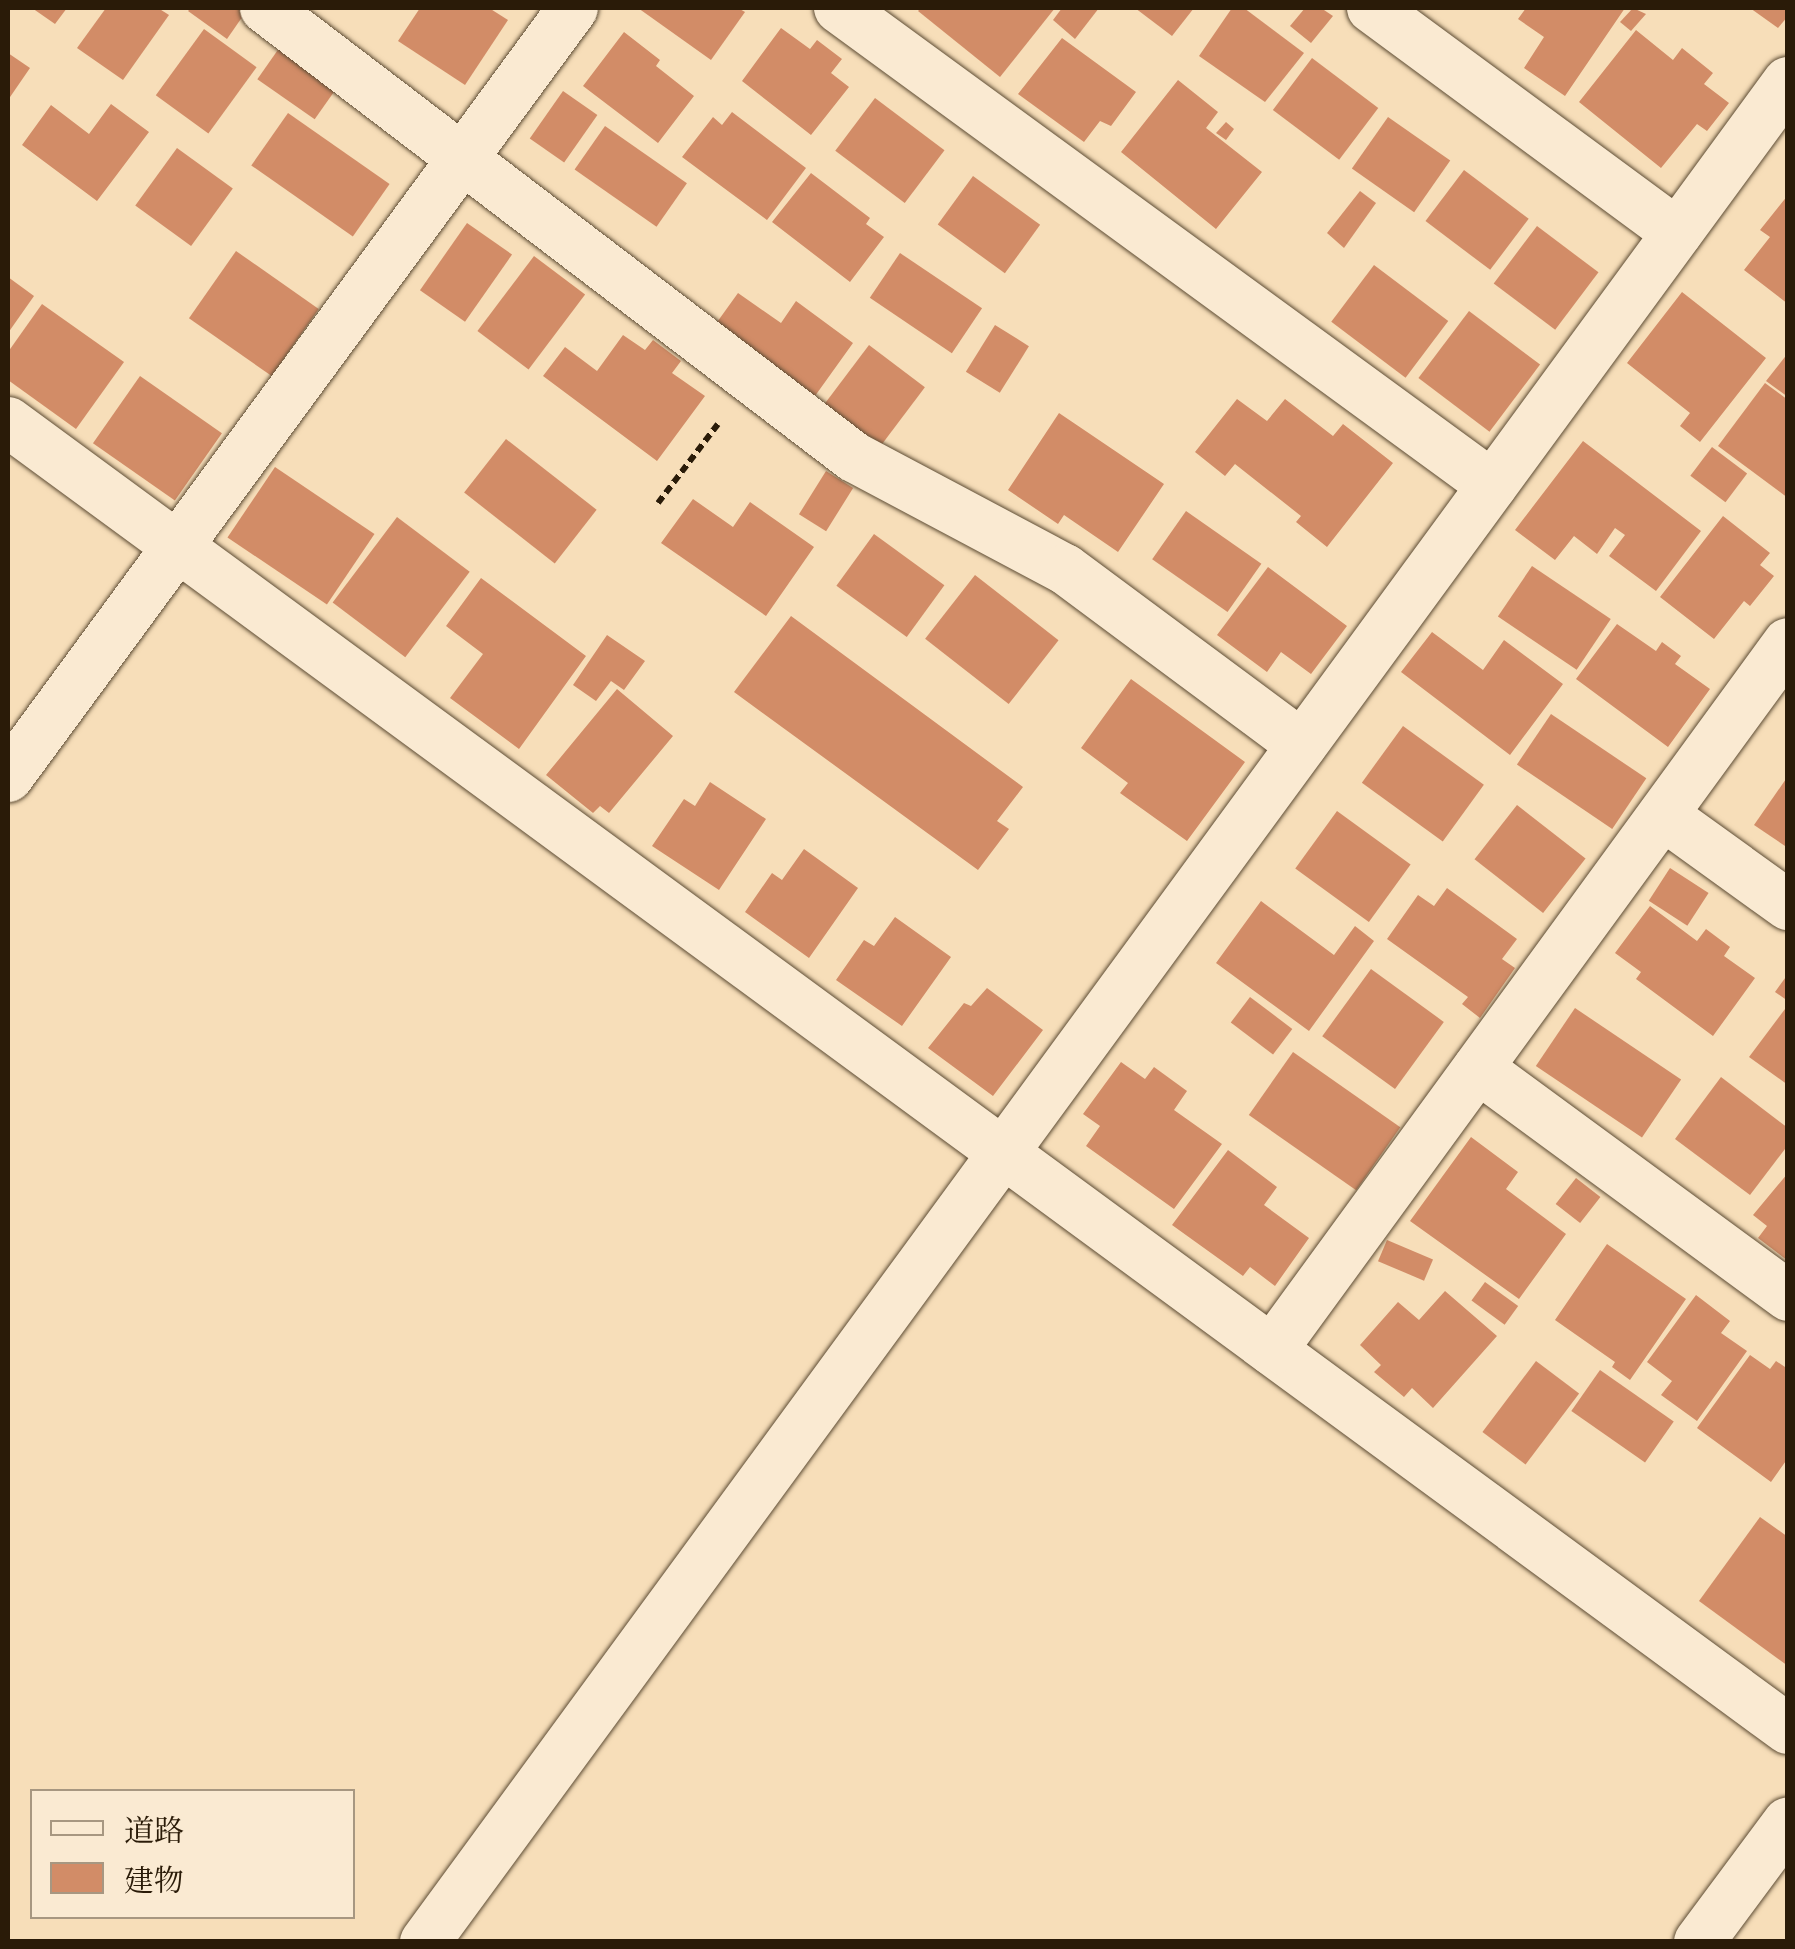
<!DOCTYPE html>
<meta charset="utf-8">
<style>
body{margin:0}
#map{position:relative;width:1795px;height:1949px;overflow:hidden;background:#f7deb9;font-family:"EB Garamond","Noto Serif JP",serif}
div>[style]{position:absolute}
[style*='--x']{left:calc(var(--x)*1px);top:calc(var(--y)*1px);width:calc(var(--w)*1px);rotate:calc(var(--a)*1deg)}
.building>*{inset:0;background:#d28c67;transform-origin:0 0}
.path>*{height:6px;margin-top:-3px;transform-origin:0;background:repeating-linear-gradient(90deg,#2a1b08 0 8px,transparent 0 13px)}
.roads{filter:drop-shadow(0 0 2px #5d4c34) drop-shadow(0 0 2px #5d4c34)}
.minor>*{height:50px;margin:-25px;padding:0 25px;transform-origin:25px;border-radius:25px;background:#faead2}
span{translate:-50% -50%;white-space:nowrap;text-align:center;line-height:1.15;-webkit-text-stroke:8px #faead2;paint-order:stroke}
.frame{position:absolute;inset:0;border:10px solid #2a1b08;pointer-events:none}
.legend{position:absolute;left:30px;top:1789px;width:325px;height:130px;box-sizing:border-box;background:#faead2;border:2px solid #a79781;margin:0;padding:12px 18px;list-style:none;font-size:30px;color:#2a1b08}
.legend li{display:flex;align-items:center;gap:20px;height:50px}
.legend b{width:50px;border:2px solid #a79781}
</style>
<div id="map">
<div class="building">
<div style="clip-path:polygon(32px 8px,67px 8px,55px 24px)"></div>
<div style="clip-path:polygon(106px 8px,158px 8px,169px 15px,123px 80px,77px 48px)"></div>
<div style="clip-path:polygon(191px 8px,238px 8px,245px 13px,227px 39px,188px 11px)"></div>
<div style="clip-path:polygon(420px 8px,489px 8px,508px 20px,465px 85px,398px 41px)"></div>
<div style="clip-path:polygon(638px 8px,738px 8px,745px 12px,711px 60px)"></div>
<div style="clip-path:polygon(921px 8px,1055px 8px,1000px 77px,918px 11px)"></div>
<div style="clip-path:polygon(1062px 8px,1099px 8px,1075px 39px,1053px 20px)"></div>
<div style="clip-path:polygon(1135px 8px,1194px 8px,1172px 36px)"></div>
<div style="clip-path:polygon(1232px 8px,1244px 8px,1304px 53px,1265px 102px,1199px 56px)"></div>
<div style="clip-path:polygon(1305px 8px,1321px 8px,1333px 16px,1311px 43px,1290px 26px)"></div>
<div style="clip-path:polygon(1526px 8px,1625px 8px,1565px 96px,1524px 68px,1544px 37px,1518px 19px)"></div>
<div style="clip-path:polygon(1633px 8px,1646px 14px,1631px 31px,1620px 22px)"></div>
<div style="clip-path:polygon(1750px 8px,1788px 8px,1788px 16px,1778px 28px)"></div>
<div style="clip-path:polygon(781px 28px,810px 49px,817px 40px,842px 59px,831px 73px,849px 87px,811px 135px,742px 81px)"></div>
<div style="left:204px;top:29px;width:65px;height:82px;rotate:36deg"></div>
<div style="clip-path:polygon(1636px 30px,1673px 60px,1682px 48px,1713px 73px,1704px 84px,1729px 103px,1707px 131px,1697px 124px,1661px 168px,1579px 102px)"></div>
<div style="clip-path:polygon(624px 32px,660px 60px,656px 66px,694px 96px,658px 143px,583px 86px)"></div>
<div style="clip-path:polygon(1062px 38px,1136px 92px,1111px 126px,1100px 121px,1084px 142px,1018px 94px)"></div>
<div style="left:282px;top:44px;width:70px;height:43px;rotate:35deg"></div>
<div style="clip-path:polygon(8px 53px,30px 68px,8px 100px)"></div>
<div style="left:1312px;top:58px;width:83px;height:65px;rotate:37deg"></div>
<div style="clip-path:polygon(1178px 80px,1218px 112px,1206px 128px,1262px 172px,1216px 229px,1121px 152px)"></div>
<div style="left:563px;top:91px;width:42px;height:58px;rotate:35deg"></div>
<div style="left:875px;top:98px;width:87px;height:66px;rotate:37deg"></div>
<div style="clip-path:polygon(111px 104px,149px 132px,97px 201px,22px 145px,51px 105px,89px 134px)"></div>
<div style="clip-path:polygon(732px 112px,806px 168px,767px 220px,682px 157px,713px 117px,722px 125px)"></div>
<div style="left:288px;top:113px;width:124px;height:64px;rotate:35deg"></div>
<div style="left:1388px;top:117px;width:76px;height:63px;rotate:35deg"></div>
<div style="clip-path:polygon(1226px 122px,1234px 129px,1226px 140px,1216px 133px)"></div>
<div style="left:605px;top:126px;width:100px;height:53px;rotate:35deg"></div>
<div style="left:177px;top:148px;width:69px;height:71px;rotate:36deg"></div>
<div style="left:1464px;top:170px;width:81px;height:64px;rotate:37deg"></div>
<div style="clip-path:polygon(811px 173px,870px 218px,866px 224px,884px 237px,850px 282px,772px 222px)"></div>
<div style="left:973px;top:176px;width:83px;height:60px;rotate:36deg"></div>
<div style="clip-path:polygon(1360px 191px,1376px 203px,1344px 248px,1327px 233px)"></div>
<div style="clip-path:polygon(1788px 195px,1788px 304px,1744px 270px,1770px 237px,1760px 230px)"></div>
<div style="left:467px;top:223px;width:55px;height:82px;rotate:35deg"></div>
<div style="left:1537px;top:226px;width:77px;height:72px;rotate:37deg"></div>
<div style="left:236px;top:251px;width:101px;height:82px;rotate:35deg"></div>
<div style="left:900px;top:253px;width:99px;height:54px;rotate:34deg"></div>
<div style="left:534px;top:256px;width:64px;height:94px;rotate:37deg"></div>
<div style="left:1374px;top:265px;width:93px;height:71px;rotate:37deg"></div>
<div style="clip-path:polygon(8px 277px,34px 296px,8px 333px)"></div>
<div style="clip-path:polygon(1682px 292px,1766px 358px,1700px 442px,1680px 426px,1690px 413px,1627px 363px)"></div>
<div style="clip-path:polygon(738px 293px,781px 323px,796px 301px,853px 343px,815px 396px,715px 325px)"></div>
<div style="clip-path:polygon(42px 304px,124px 362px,76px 429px,8px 380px,8px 352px)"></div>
<div style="left:1469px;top:311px;width:89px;height:84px;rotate:37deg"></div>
<div style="left:995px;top:325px;width:40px;height:55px;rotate:32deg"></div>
<div style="clip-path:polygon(623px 335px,645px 350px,653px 340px,681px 361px,672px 373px,705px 396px,657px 461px,543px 376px,565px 347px,597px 371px)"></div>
<div style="left:869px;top:345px;width:70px;height:78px;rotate:37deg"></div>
<div style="clip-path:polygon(1788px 353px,1788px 397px,1766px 381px)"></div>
<div style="left:140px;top:376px;width:100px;height:82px;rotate:35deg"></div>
<div style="clip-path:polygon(1765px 383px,1788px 400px,1788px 498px,1718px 446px)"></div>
<div style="clip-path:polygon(1237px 399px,1267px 421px,1285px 399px,1333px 436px,1343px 424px,1393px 463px,1327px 547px,1296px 522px,1301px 516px,1235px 464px,1225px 476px,1195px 452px)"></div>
<div style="clip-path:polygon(1059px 413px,1164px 484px,1118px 552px,1064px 515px,1058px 524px,1008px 490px)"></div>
<div style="left:506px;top:439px;width:115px;height:68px;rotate:38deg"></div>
<div style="clip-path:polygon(1583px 441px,1701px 531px,1656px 591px,1609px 556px,1625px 535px,1615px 528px,1597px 554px,1574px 536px,1555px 560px,1515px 530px)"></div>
<div style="left:1712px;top:447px;width:44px;height:36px;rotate:37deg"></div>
<div style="left:275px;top:467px;width:120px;height:85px;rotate:34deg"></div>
<div style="left:826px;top:471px;width:32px;height:51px;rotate:32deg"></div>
<div style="clip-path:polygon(693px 499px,733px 527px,750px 502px,814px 547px,766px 616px,661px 543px)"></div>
<div style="left:1186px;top:511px;width:92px;height:59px;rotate:35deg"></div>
<div style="clip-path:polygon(1723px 516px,1770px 553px,1760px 565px,1774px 576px,1750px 606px,1744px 601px,1714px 639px,1660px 597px)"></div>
<div style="left:397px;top:517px;width:91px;height:107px;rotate:37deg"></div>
<div style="left:874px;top:534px;width:87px;height:64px;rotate:36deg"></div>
<div style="left:1532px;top:566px;width:95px;height:61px;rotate:34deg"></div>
<div style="clip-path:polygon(1268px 567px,1347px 626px,1311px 674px,1281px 652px,1267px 672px,1217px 635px)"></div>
<div style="left:975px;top:575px;width:106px;height:81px;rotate:38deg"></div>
<div style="clip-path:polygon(481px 578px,586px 656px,519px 749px,450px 698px,483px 654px,446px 626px)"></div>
<div style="clip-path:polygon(791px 616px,1023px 787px,997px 821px,1009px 829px,978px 870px,734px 692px)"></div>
<div style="clip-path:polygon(1617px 624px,1656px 651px,1662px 642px,1681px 656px,1675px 664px,1710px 689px,1668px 747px,1576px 679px)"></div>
<div style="clip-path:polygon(1432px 632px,1483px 670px,1504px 640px,1563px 684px,1510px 755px,1401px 672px)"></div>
<div style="clip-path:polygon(607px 635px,645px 661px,624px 690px,611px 681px,596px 701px,573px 685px)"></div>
<div style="clip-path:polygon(1131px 679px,1245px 762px,1187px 841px,1120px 793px,1128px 783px,1081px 748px)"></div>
<div style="clip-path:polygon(617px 689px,673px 736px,609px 813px,600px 806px,593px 813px,546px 775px)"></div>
<div style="left:1551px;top:714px;width:115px;height:61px;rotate:34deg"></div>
<div style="left:1403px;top:726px;width:100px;height:70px;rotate:36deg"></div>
<div style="clip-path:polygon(1788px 776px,1788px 848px,1754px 825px)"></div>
<div style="clip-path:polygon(710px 782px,766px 819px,719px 890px,652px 846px,684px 799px,695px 806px)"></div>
<div style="left:1517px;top:805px;width:87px;height:69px;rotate:38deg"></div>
<div style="left:1337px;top:811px;width:91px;height:71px;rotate:36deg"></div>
<div style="clip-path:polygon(804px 849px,858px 888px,809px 958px,745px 912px,772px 873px,782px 880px)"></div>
<div style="left:1670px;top:868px;width:46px;height:39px;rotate:33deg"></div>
<div style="clip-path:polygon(1447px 888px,1517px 939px,1502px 959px,1515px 968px,1480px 1018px,1462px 1004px,1468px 997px,1387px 939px,1418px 895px,1434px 906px)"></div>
<div style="clip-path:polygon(1261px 901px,1334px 955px,1355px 926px,1374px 941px,1309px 1031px,1216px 963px)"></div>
<div style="clip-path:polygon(1650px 906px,1697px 941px,1706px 929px,1730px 947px,1724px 956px,1755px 978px,1713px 1036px,1636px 979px,1641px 972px,1615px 953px)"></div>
<div style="clip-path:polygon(895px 917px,951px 957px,902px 1026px,836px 980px,864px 940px,874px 946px)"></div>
<div style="left:1371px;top:969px;width:90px;height:83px;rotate:36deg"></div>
<div style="clip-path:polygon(1788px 974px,1788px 1001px,1775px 992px)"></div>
<div style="clip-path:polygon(987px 988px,1043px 1030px,993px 1096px,928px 1048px,964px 1003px,971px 1006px)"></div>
<div style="left:1250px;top:997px;width:53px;height:32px;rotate:37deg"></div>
<div style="clip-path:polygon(1788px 1005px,1788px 1085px,1749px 1057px)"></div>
<div style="left:1575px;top:1008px;width:128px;height:70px;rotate:34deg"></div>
<div style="left:1293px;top:1052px;width:131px;height:77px;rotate:35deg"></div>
<div style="clip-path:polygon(1121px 1062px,1145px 1079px,1154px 1067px,1187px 1091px,1174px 1110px,1222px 1144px,1174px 1209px,1086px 1146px,1100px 1126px,1083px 1114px)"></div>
<div style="clip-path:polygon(1721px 1077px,1788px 1128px,1788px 1145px,1750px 1195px,1675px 1139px)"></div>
<div style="clip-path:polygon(1471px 1137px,1518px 1172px,1506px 1189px,1566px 1234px,1519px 1299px,1410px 1221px)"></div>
<div style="clip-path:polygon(1228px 1150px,1277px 1187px,1264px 1205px,1309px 1238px,1275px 1286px,1250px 1267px,1243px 1276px,1172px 1225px)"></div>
<div style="clip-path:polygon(1788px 1173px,1788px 1261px,1758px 1238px,1767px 1226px,1753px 1215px)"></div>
<div style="left:1576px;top:1178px;width:31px;height:33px;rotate:38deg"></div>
<div style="left:1387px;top:1240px;width:50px;height:23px;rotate:23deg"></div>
<div style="clip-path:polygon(1607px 1244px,1686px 1299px,1630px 1380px,1612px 1367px,1615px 1362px,1555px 1320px)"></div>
<div style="left:1485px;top:1282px;width:41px;height:23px;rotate:36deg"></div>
<div style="clip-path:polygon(1445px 1291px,1497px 1336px,1433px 1408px,1412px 1388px,1404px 1397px,1374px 1372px,1381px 1365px,1360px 1345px,1398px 1302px,1419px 1320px)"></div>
<div style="clip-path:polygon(1696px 1295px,1730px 1321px,1721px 1333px,1747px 1351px,1697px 1421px,1661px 1395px,1672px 1381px,1647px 1362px)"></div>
<div style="clip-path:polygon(1750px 1355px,1770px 1369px,1776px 1361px,1788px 1369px,1788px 1458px,1771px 1482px,1697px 1428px)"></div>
<div style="left:1536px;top:1361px;width:54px;height:89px;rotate:37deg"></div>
<div style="left:1600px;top:1370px;width:90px;height:50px;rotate:35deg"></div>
<div style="clip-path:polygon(1760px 1517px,1788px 1537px,1788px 1666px,1699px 1601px)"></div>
</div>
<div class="path">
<div style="--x:658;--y:503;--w:99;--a:-52.8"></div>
</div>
<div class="roads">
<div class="minor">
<div style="--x:265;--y:8;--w:741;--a:37.32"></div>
<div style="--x:854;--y:457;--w:239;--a:28"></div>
<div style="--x:1065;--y:569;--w:295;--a:36.6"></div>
<div style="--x:839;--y:8;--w:809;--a:36.15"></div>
<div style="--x:1372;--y:8;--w:379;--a:36.4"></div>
<div style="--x:8;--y:422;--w:2208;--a:36.29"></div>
<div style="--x:8;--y:777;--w:954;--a:-53.69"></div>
<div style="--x:1663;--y:815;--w:154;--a:35.8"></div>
<div style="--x:1478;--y:1068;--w:385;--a:36.3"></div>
<div style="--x:1272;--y:1350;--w:875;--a:-53.88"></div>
<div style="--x:425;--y:1942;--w:2306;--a:-53.77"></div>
<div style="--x:1699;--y:1942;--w:149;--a:-53.4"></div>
</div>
</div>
<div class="frame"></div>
<ul class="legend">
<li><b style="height:12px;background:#faead2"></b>道路</li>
<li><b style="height:28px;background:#d28c67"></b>建物</li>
</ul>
</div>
